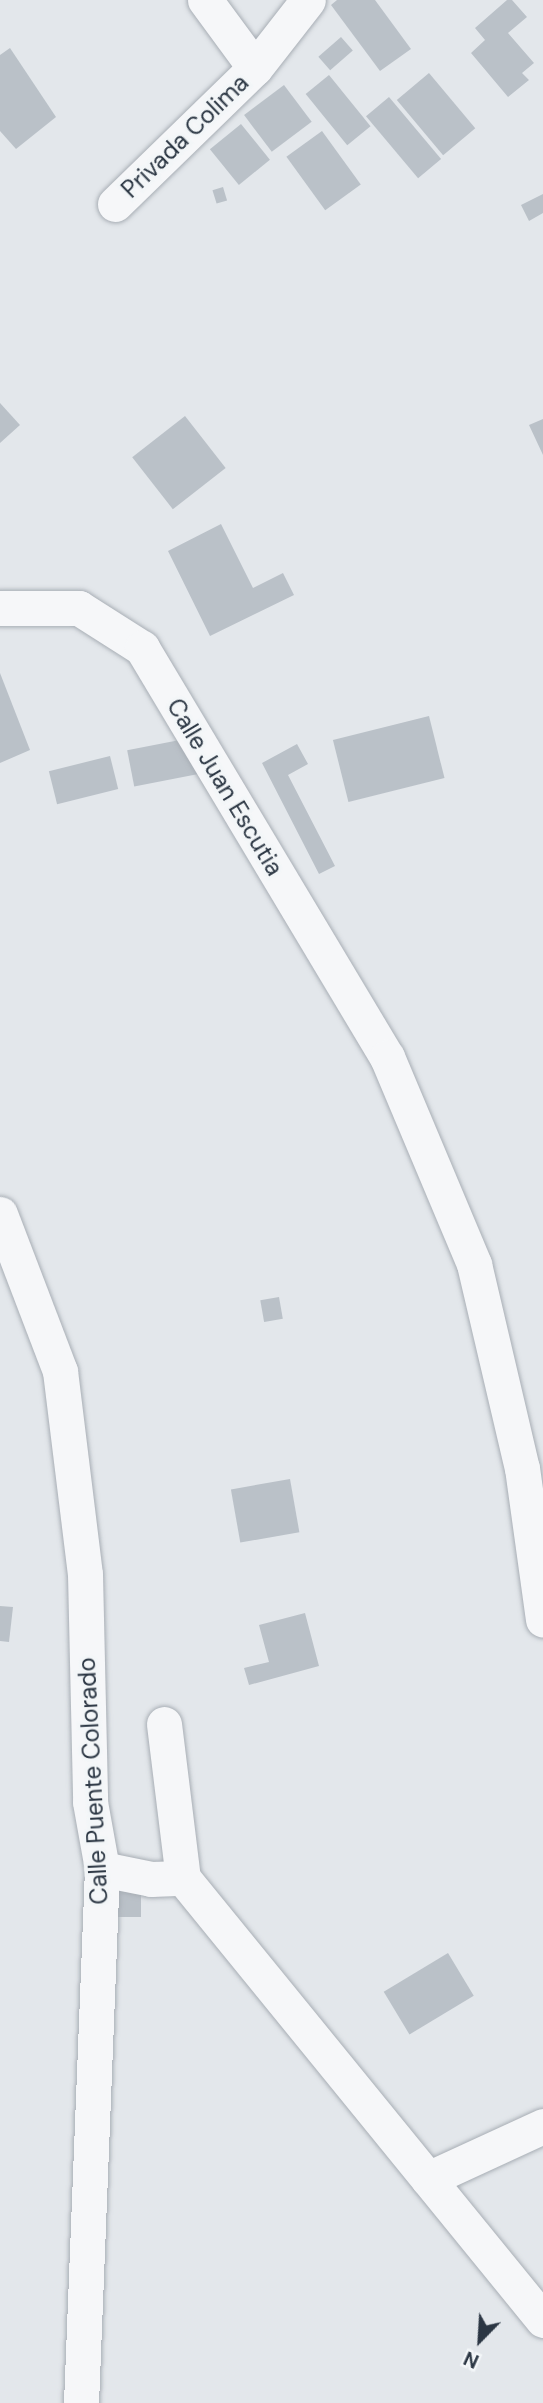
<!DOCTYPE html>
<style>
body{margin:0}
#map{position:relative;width:543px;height:2403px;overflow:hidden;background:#e3e7eb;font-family:"DM Sans",sans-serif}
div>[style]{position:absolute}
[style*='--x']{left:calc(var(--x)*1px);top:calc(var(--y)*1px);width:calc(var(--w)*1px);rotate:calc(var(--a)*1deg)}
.building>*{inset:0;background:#bac1c8;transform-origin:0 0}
.roads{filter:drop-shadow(0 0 2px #a8aeb5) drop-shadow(0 0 2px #a8aeb5)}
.minor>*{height:35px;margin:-17.5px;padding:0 17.5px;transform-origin:17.5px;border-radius:17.5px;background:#f6f7f9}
span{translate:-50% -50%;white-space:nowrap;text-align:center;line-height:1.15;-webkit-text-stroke:7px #f3f6f8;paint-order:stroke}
.street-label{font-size:24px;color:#2b3643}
.north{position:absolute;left:445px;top:2305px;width:70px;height:70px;-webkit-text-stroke:5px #f3f6f8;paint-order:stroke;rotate:204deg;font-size:19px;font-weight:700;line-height:28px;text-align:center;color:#2b3643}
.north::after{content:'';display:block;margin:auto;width:24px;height:32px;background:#2b3643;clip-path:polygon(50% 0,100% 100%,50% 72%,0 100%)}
</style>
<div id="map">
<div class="building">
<div style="clip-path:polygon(337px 0,375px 0,411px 49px,380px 71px,331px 5px)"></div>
<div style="clip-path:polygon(507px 0,512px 0,527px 17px,508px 33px,534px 63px,522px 73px,529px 80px,508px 97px,471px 53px,485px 40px,475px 28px)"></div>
<div style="left:341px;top:37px;width:18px;height:30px;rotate:49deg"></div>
<div style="clip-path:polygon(10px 48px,56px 117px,16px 149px,0 131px,0 55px)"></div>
<div style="left:429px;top:73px;width:72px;height:42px;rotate:50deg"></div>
<div style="left:329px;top:75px;width:66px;height:30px;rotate:51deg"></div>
<div style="left:284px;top:85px;width:46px;height:50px;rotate:53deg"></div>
<div style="left:389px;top:97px;width:81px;height:30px;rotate:50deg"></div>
<div style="left:241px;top:124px;width:46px;height:40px;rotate:51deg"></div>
<div style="left:322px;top:131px;width:66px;height:44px;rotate:54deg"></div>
<div style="left:223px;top:187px;width:14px;height:11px;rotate:73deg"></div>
<div style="clip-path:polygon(543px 194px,543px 213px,529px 221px,521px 205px)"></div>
<div style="clip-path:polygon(0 403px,20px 425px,0 443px)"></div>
<div style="left:185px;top:416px;width:66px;height:67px;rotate:52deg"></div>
<div style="clip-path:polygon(543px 419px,543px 455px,529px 425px)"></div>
<div style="clip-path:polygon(221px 524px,253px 588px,283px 573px,294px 595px,210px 636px,168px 551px)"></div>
<div style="clip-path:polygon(0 673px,30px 750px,0 763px)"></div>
<div style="left:429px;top:716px;width:64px;height:99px;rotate:76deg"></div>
<div style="left:190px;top:738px;width:37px;height:64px;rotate:79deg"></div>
<div style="clip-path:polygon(297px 744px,308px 764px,288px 775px,335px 866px,319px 874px,262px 763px)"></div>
<div style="left:110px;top:756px;width:34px;height:63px;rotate:76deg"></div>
<div style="left:279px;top:1297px;width:22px;height:19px;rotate:80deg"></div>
<div style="left:290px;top:1479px;width:54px;height:60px;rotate:80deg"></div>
<div style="clip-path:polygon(0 1606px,13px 1607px,9px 1642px,0 1641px)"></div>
<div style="clip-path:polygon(305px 1613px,319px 1666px,249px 1685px,244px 1668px,269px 1662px,259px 1625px)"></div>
<div style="left:141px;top:1890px;width:27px;height:26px;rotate:90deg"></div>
<div style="left:448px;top:1953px;width:50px;height:75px;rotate:59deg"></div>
</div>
<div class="roads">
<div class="minor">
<div style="--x:205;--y:0;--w:84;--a:53.7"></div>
<div style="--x:115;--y:204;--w:195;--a:-44.2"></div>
<div style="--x:255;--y:68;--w:86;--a:-52.1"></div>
<div style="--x:0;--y:608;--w:79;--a:0"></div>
<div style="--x:79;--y:608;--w:75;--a:32.4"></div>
<div style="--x:142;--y:648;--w:477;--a:59.1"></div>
<div style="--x:387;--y:1057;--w:225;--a:67.2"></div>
<div style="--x:474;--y:1264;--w:210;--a:76.8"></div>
<div style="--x:522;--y:1468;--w:153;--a:82.1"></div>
<div style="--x:0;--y:1214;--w:168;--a:69.1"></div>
<div style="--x:60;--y:1371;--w:205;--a:83"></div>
<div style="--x:85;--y:1574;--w:228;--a:88.7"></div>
<div style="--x:90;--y:1802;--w:68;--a:79.8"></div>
<div style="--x:102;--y:1869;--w:534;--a:92.25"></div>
<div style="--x:164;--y:1724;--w:155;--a:83"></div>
<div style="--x:102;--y:1869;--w:50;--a:11.5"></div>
<div style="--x:151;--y:1879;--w:32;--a:-2"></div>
<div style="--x:183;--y:1878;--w:570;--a:50.84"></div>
<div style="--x:428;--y:2179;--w:127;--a:-24.7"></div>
</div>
</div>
<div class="street-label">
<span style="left:185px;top:136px;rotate:-44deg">Privada Colima</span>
<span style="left:225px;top:787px;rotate:59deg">Calle Juan Escutia</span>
<span style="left:93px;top:1781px;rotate:-93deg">Calle Puente Colorado</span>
</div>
<div class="north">N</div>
</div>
